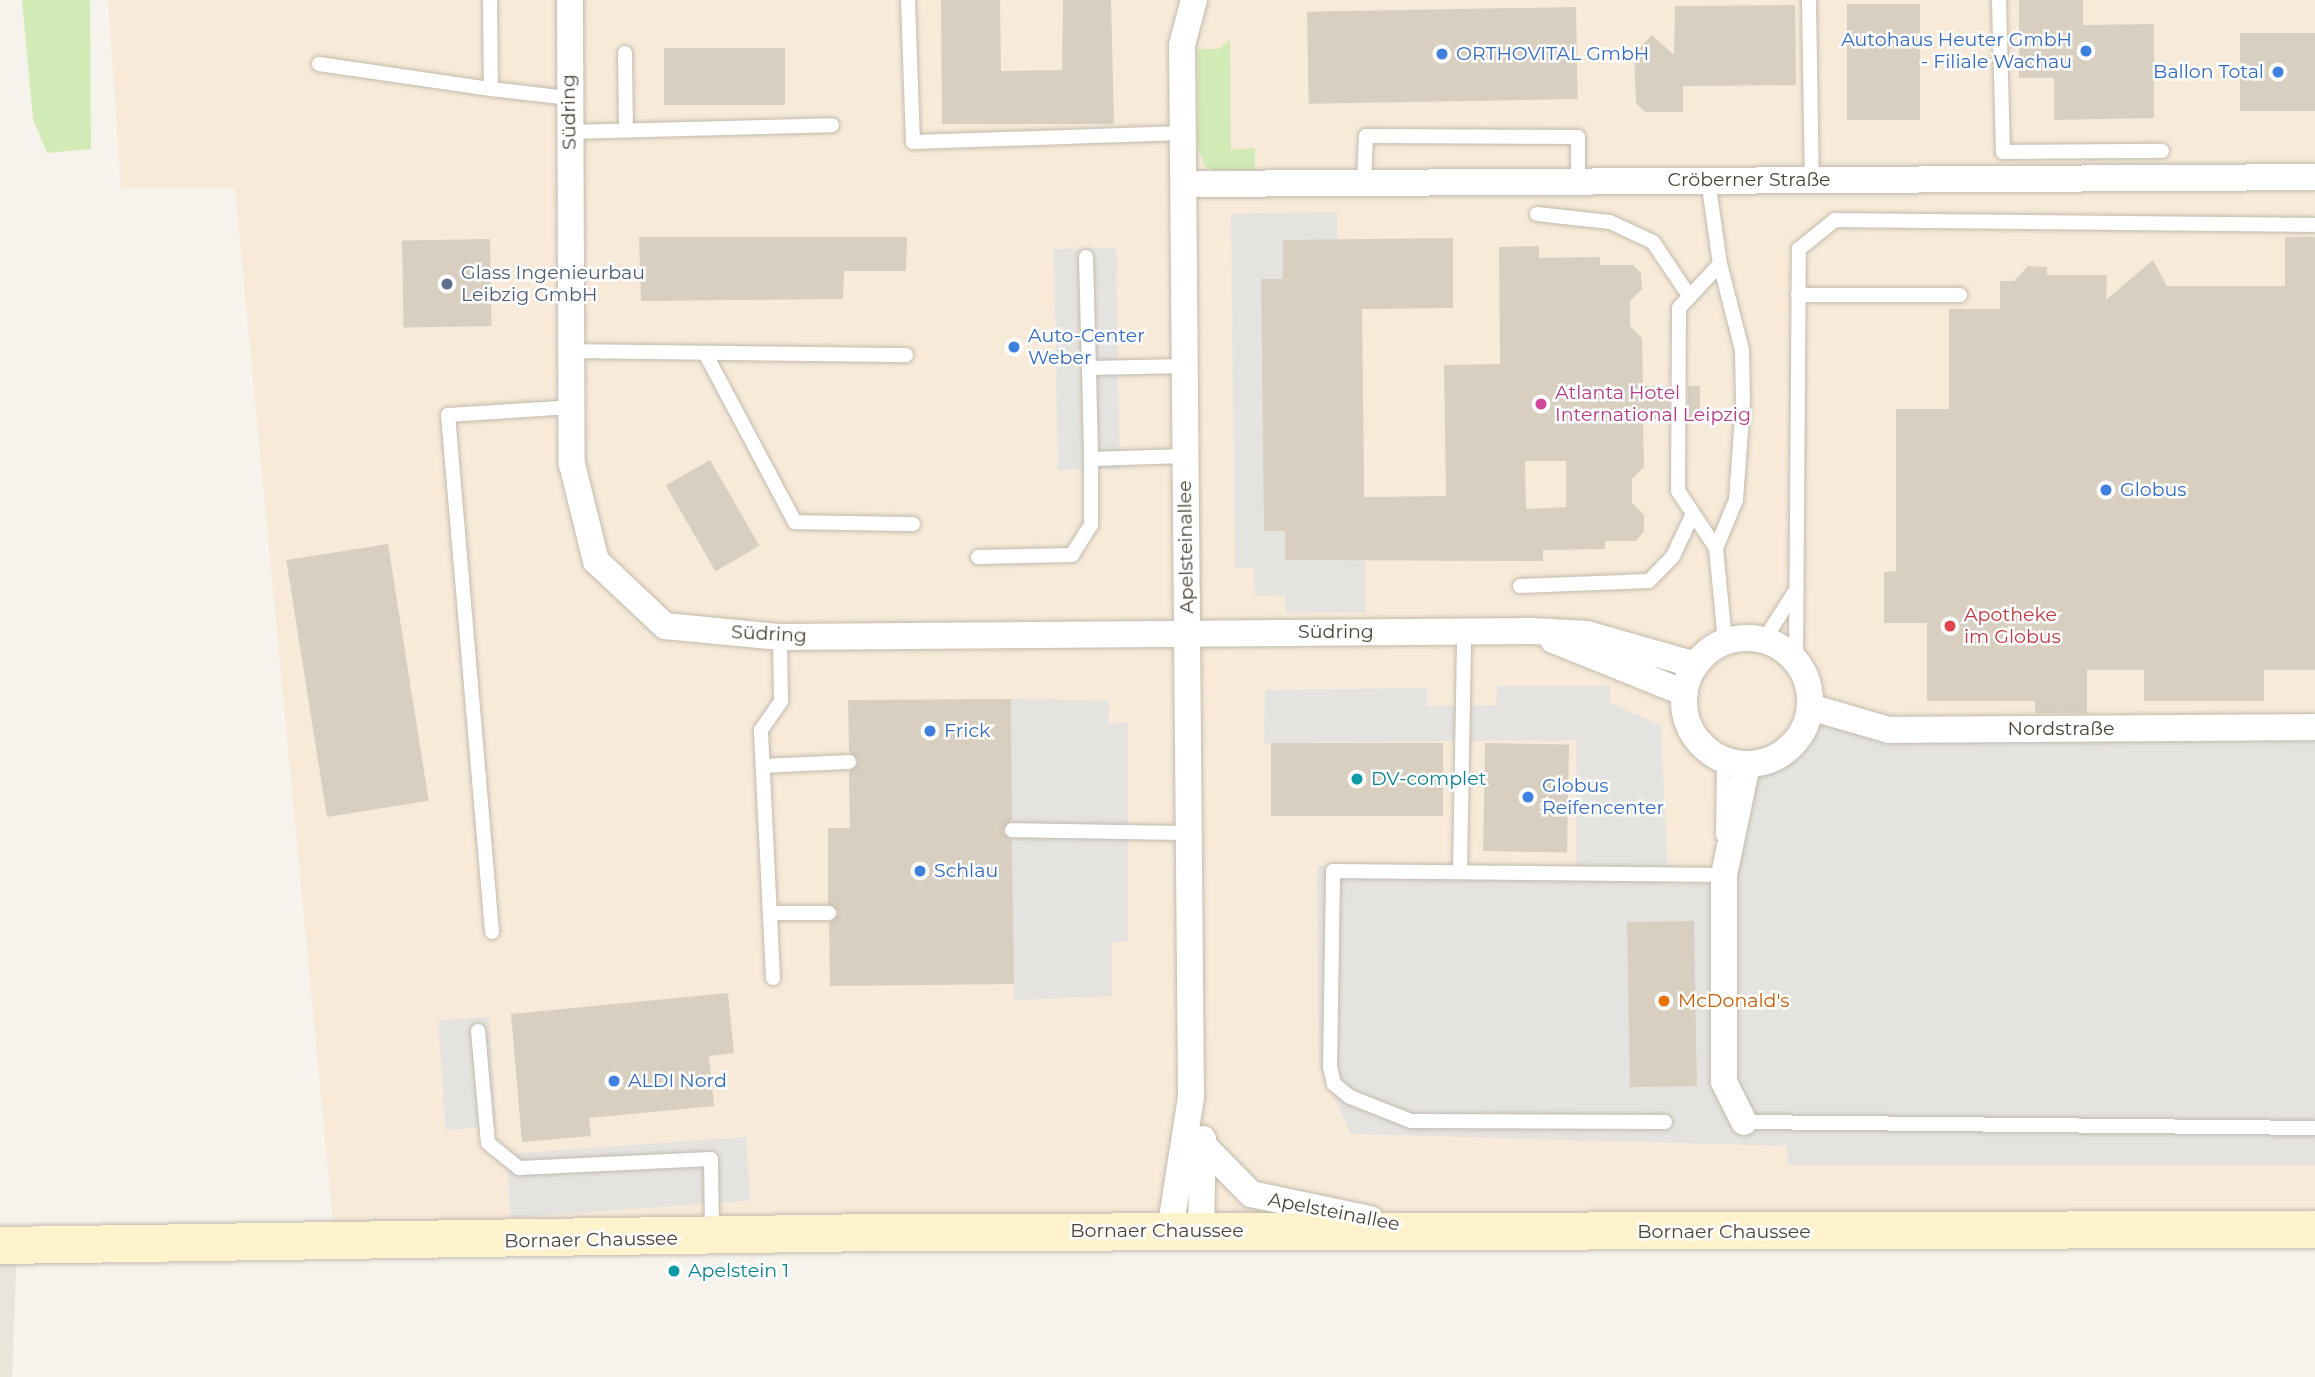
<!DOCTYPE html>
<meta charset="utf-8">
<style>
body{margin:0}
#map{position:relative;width:2315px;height:1377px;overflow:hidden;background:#f6f3ec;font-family:Montserrat,sans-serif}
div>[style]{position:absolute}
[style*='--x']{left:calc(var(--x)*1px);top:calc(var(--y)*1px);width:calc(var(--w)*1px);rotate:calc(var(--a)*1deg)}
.residential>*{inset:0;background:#eae5da}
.commercial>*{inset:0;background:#f7ead8}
.green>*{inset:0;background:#d2eab5}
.parking>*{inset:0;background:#e5e3e0;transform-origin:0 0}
.building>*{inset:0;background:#d8cfc1;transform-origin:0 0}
.roads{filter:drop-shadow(0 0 2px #c2bbae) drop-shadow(0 0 2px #c2bbae)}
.service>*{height:14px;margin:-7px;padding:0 7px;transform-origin:7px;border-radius:7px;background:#fff}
.minor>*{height:26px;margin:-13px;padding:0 13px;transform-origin:13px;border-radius:13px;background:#fff}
.minor>.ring{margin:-13px;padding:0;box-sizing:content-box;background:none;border:26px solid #fff;border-radius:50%}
.secondary>*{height:37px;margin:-18.5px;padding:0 18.5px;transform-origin:18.5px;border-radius:18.5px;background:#fff3cd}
.dots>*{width:19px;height:19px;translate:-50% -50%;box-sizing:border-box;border:4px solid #fff;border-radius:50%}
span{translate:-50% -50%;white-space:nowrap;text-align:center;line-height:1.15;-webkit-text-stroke:5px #fff;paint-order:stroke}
.shop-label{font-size:19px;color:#366cbe}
.right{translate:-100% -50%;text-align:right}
.left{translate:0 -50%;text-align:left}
.street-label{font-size:19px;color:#4b4439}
.service-label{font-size:19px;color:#4e5e75}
.hotel-label{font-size:19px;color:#b23c85}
.health-label{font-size:19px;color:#be3a42}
.culture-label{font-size:19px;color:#0d838f}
.food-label{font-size:19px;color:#c56008}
</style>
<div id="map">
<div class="residential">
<div style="clip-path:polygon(0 1245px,17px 1245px,12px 1377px,0 1377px)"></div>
</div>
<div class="commercial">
<div style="clip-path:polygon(108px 0,2315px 0,2315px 1229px,335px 1245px,235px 189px,121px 189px)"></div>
</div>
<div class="green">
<div style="clip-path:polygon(22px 0,90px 0,91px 149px,47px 153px,33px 119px)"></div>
<div style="clip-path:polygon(1230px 39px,1231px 150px,1255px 148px,1255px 171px,1214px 170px,1205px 166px,1198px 148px,1198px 49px,1219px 49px)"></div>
</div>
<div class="parking">
<div style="clip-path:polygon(1337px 212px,1337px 241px,1361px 241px,1366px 612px,1286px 613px,1285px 595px,1255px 596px,1254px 568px,1235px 568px,1231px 214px)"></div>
<div style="left:1116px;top:248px;width:221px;height:62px;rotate:89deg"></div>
<div style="clip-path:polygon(1497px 686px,1610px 686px,1610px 703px,1661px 725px,1668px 884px,1722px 884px,1746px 773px,1785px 759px,1809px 716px,2315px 737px,2315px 1165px,1788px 1165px,1787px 1146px,1351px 1134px,1319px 1065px,1317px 866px,1576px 867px,1576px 740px,1264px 743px,1265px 690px,1427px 688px,1427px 706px,1496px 705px)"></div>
<div style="clip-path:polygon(1011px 699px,1108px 701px,1109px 724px,1128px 722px,1128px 941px,1112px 943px,1112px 996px,1014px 1000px)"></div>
<div style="left:489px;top:1017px;width:110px;height:51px;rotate:86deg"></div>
<div style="left:746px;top:1137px;width:64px;height:240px;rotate:86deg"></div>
</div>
<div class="building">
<div style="clip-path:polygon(941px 0,1000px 0,1001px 71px,1062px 70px,1063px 0,1111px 0,1114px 124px,942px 124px)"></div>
<div style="clip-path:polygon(2019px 0,2083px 0,2083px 25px,2154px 24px,2154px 118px,2054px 120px,2054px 78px,2019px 78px)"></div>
<div style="left:1920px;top:4px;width:116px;height:73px;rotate:90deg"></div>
<div style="clip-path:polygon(1795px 5px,1796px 85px,1683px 86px,1683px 112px,1645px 112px,1636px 103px,1634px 54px,1652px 35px,1674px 55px,1675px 6px)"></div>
<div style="left:1576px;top:7px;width:92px;height:269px;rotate:89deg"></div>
<div style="left:2315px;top:33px;width:78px;height:75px;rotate:90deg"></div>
<div style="left:785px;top:48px;width:57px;height:121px;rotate:90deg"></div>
<div style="clip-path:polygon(639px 237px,907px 237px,906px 271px,844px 271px,843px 299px,641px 301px)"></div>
<div style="clip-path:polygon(2285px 237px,2315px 237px,2315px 670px,2264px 670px,2264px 701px,2144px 701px,2144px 670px,2087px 670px,2087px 713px,2035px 713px,2035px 701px,1927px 701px,1927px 623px,1884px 623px,1884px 572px,1896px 571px,1896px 409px,1949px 409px,1949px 309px,2000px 309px,2000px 281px,2014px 281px,2028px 266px,2047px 267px,2047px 275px,2107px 275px,2106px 300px,2153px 260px,2167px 286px,2285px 286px)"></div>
<div style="clip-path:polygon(evenodd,1453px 238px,1453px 308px,1362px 309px,1364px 497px,1446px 496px,1444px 365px,1500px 364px,1499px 247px,1539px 246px,1539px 258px,1600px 257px,1600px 265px,1633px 265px,1641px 273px,1642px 289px,1630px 301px,1630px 326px,1642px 338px,1643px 386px,1669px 386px,1669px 419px,1643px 419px,1644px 467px,1632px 479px,1632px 503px,1644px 515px,1644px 531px,1636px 541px,1605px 541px,1605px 549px,1543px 550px,1543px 561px,1285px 560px,1285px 531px,1264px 531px,1261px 279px,1283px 279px,1283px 240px,1453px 238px,1525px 461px,1566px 461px,1566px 507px,1526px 509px,1525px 461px)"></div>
<div style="left:490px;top:239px;width:87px;height:88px;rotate:89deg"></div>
<div style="left:1688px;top:386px;width:12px;height:32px"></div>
<div style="left:710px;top:460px;width:99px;height:51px;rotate:60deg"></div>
<div style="left:388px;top:544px;width:260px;height:103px;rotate:81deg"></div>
<div style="clip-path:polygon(1011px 699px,1012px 820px,1002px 831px,1012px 840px,1014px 984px,830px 986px,829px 923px,839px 912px,828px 903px,828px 828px,850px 828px,849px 772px,859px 762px,849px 752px,848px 700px)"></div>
<div style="left:1271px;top:743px;width:172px;height:73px"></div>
<div style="left:1485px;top:743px;width:84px;height:108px;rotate:1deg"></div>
<div style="left:1694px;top:921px;width:165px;height:67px;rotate:89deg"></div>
<div style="clip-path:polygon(728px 993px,734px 1053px,709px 1056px,714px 1106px,589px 1118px,591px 1136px,522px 1142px,511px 1014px)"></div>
</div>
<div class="roads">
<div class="service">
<div style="--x:490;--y:0;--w:89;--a:89.4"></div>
<div style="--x:491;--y:89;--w:79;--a:6.6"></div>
<div style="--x:908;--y:0;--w:142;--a:88"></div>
<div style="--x:913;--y:142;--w:270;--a:-1.9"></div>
<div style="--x:1809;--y:0;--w:181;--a:89.1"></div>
<div style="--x:1999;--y:0;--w:152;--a:88.5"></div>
<div style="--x:2003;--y:152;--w:159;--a:-0.4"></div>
<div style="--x:625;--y:53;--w:77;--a:89.3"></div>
<div style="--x:319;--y:64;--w:174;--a:8.3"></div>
<div style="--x:570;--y:132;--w:262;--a:-1.5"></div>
<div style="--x:1708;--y:180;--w:85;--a:81.9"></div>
<div style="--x:1720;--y:264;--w:60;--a:133"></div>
<div style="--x:1679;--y:308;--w:183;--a:90.3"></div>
<div style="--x:1678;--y:491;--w:69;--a:56.3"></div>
<div style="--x:1716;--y:548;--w:94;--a:84.5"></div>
<div style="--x:1364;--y:183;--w:47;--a:-87.6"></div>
<div style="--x:1366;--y:136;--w:212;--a:0.3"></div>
<div style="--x:1578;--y:137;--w:43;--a:90"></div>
<div style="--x:1537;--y:214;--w:73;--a:6.3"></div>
<div style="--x:1610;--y:222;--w:47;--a:24.9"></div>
<div style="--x:1653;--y:242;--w:66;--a:56.1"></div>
<div style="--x:1086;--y:257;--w:111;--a:88.5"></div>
<div style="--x:1089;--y:368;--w:96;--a:-1.2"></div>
<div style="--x:1798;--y:295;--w:162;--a:0"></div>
<div style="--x:572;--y:351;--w:334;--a:0.7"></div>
<div style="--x:705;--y:353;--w:191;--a:62"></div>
<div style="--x:795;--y:522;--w:118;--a:1"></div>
<div style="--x:1089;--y:368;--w:91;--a:88.7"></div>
<div style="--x:1091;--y:459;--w:94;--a:-1.8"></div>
<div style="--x:1716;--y:548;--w:52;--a:-67.4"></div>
<div style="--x:1736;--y:500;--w:98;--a:-85.9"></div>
<div style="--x:1743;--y:402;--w:52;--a:-91.1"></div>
<div style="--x:1742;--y:350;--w:89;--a:-104.3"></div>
<div style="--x:978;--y:557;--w:94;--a:-1.2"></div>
<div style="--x:1072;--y:555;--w:36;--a:-58"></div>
<div style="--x:1091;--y:525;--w:66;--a:-90"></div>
<div style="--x:1520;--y:586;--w:129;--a:-2.2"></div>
<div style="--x:1649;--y:581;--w:35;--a:-46"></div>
<div style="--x:1673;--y:556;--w:42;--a:-64.7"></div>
<div style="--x:1764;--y:640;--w:56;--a:-57.4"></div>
<div style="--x:1796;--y:661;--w:412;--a:-89.6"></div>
<div style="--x:1799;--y:249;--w:46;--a:-38.9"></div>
<div style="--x:1835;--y:220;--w:480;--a:0.6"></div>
<div style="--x:763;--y:766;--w:86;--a:-2.7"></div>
<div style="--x:1012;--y:830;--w:176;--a:1"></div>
<div style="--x:1723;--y:835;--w:75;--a:-89.2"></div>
<div style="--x:1460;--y:872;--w:240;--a:-89"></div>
<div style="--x:770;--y:913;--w:59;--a:0"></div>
<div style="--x:492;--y:932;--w:519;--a:-94.86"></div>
<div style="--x:448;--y:415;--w:123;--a:-3.7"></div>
<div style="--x:773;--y:978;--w:248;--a:-92.8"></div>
<div style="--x:761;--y:730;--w:35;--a:-55"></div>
<div style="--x:781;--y:701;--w:64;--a:-90.9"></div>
<div style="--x:478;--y:1031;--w:112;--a:84.9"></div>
<div style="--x:488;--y:1143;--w:40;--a:39"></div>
<div style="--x:519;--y:1168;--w:192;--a:-2.7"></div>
<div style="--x:711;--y:1159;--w:75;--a:89.2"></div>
<div style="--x:1665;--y:1122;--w:254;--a:-179.8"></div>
<div style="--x:1411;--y:1121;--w:66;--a:-158.5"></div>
<div style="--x:1350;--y:1097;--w:21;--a:-141"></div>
<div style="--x:1334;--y:1084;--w:17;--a:-103"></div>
<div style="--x:1330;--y:1067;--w:196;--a:-89.1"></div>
<div style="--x:1333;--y:871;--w:391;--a:0.6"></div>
<div style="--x:1724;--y:875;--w:5;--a:-90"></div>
<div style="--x:1744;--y:1122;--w:571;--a:0.6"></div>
</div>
<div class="minor">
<div style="--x:570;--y:0;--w:464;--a:89.8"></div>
<div style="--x:572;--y:464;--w:100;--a:76.1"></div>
<div style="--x:596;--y:561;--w:95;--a:43.3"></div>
<div style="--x:665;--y:626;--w:116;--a:5.5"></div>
<div style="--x:780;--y:637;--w:752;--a:-0.46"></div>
<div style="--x:1532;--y:631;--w:55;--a:3.1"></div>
<div style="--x:1587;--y:634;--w:113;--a:15.9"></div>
<div style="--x:1184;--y:184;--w:1131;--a:-0.35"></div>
<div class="ring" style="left:1684px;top:638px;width:100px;height:100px"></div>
<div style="--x:1553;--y:640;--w:142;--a:21.9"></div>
<div style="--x:1810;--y:707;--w:82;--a:16.2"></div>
<div style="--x:1889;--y:730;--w:426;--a:-0.4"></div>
<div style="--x:1744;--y:1122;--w:45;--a:-116.6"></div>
<div style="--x:1724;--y:1082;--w:207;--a:-90"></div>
<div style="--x:1724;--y:875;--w:112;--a:-78.2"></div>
<div style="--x:1206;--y:1148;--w:64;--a:45.6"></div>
<div style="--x:1251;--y:1194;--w:122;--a:11.9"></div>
<div style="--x:1170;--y:1231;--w:136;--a:-81.1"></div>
<div style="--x:1191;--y:1097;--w:1052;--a:-90.49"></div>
<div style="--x:1182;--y:45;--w:47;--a:-75.1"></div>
<div style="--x:1201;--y:1231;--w:92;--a:-88.8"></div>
</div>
<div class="secondary">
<div style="--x:0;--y:1245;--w:878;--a:-0.85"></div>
<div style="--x:878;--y:1232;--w:1437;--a:-0.12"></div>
</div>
</div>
<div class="dots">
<div style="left:2086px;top:51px;background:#3f7fe0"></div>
<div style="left:1442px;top:54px;background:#3f7fe0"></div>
<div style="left:2278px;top:72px;background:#3f7fe0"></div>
<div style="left:447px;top:284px;background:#5c6f8a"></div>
<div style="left:1014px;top:347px;background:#3f7fe0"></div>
<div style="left:1541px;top:404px;background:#d1479c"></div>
<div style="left:2106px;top:490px;background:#3f7fe0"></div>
<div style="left:1950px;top:626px;background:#e0444e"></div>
<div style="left:930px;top:731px;background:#3f7fe0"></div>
<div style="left:1357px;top:779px;background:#0f9aa8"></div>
<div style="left:1528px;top:797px;background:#3f7fe0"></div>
<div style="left:920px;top:871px;background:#3f7fe0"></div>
<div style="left:1664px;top:1001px;background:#e8710a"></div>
<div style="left:614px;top:1081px;background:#3f7fe0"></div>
<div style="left:674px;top:1271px;background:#0f9aa8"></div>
</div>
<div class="shop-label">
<span class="right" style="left:2072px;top:51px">Autohaus Heuter GmbH<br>- Filiale Wachau</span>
<span class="left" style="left:1456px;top:54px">ORTHOVITAL GmbH</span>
<span class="right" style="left:2264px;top:72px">Ballon Total</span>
<span class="left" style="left:1028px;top:347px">Auto-Center<br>Weber</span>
<span class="left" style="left:2120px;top:490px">Globus</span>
<span class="left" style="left:944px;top:731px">Frick</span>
<span class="left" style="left:1542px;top:797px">Globus<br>Reifencenter</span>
<span class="left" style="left:934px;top:871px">Schlau</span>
<span class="left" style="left:628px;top:1081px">ALDI Nord</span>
</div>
<div class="street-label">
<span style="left:569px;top:112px;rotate:-91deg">Südring</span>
<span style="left:1749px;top:180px">Cröberner Straße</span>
<span style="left:1186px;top:547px;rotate:-91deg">Apelsteinallee</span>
<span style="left:1336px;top:632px">Südring</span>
<span style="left:769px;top:634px;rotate:3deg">Südring</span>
<span style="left:2061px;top:729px">Nordstraße</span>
<span style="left:1334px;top:1212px;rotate:11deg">Apelsteinallee</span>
<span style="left:1157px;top:1231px">Bornaer Chaussee</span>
<span style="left:1724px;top:1232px">Bornaer Chaussee</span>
<span style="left:591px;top:1240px;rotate:-1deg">Bornaer Chaussee</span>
</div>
<div class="service-label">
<span class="left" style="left:461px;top:284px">Glass Ingenieurbau<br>Leibzig GmbH</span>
</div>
<div class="hotel-label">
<span class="left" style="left:1555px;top:404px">Atlanta Hotel<br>International Leipzig</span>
</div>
<div class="health-label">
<span class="left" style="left:1964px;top:626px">Apotheke<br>im Globus</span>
</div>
<div class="culture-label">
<span class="left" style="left:1371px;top:779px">DV-complet</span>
<span class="left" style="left:688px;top:1271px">Apelstein 1</span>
</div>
<div class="food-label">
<span class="left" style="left:1678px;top:1001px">McDonald's</span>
</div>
</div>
